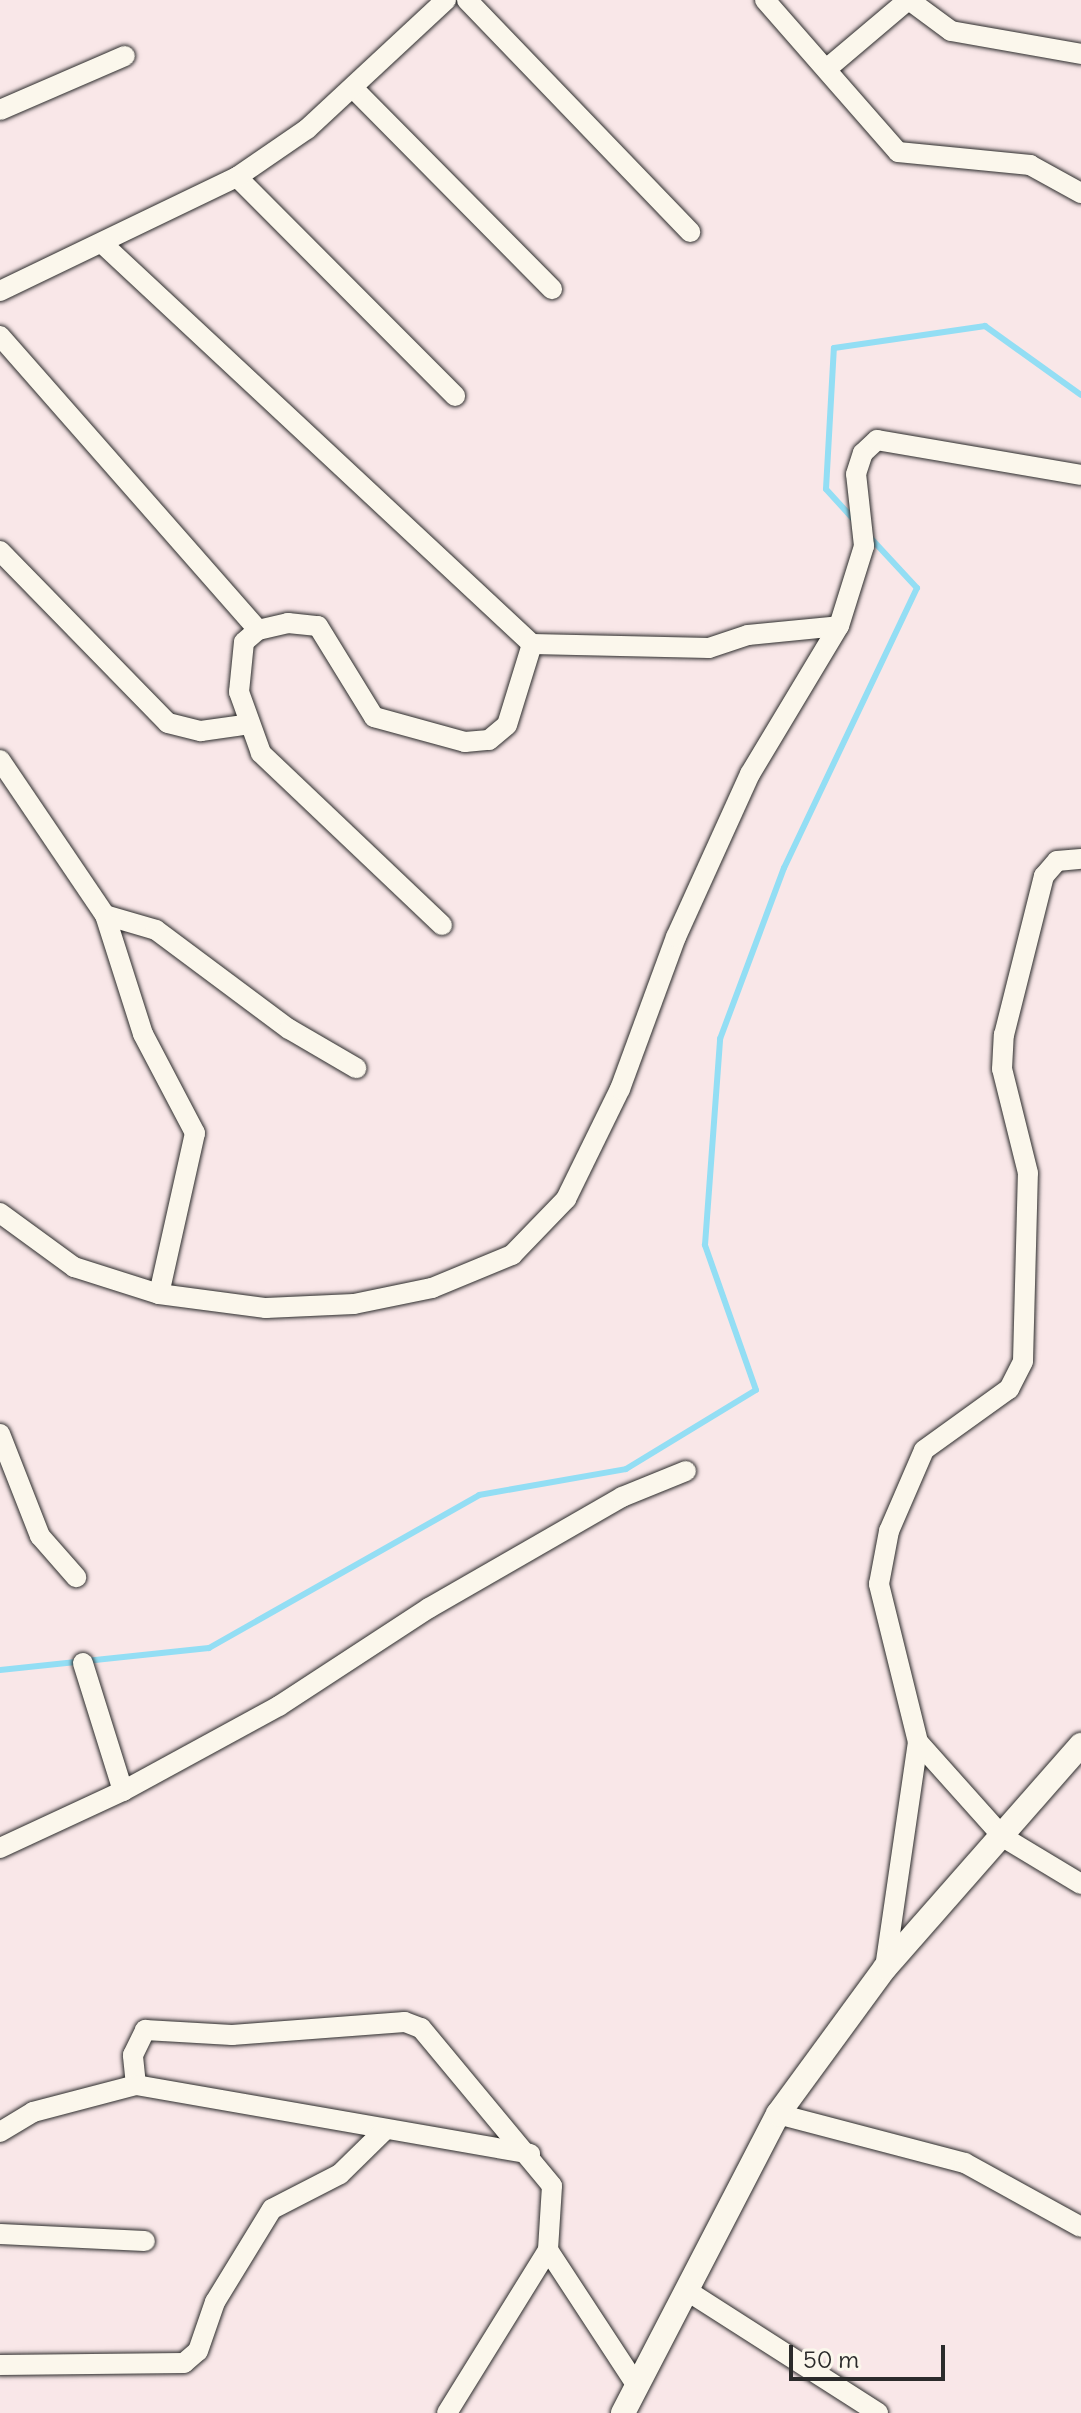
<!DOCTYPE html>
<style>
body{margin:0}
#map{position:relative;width:1081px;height:2413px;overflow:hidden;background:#f9e7e8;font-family:Delius,sans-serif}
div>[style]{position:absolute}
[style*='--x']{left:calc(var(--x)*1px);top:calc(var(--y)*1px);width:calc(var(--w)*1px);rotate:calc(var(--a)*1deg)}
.stream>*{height:6px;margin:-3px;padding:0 3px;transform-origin:3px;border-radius:3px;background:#93def4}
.roads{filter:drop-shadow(0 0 2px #2b2b2b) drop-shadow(0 0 2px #2b2b2b)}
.minor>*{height:20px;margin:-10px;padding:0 10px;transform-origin:10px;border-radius:10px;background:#fbf7ec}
.tertiary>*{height:24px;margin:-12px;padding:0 12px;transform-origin:12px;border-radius:12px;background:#fbf7ec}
span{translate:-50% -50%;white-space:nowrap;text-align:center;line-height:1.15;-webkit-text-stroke:6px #fbf7ec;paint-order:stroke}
.scale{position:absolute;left:789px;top:2345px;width:156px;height:36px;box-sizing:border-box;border:4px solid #2b2b2b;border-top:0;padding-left:10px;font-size:24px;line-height:28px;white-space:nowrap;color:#2b2b2b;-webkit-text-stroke:6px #fbf7ec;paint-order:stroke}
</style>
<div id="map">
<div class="stream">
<div style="--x:855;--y:521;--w:43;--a:-132.2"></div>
<div style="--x:826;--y:489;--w:141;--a:-86.8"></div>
<div style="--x:834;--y:348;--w:153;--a:-8.3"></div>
<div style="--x:985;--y:326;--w:118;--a:35.7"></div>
<div style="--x:0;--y:1670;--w:210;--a:-6"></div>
<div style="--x:209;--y:1648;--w:310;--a:-29.5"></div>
<div style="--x:479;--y:1495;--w:149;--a:-10"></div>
<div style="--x:626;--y:1469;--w:152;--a:-31.3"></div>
<div style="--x:756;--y:1390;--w:154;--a:-109.4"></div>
<div style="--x:705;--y:1245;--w:207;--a:-85.8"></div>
<div style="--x:720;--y:1039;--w:183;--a:-69.5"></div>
<div style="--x:784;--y:868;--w:310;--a:-64.6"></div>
<div style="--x:917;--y:588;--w:72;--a:-132.8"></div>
</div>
<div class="roads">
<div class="minor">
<div style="--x:467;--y:0;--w:322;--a:46.1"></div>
<div style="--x:765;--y:0;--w:202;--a:48.8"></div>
<div style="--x:898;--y:152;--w:133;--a:5.6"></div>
<div style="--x:1030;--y:165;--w:58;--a:28.8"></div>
<div style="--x:909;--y:0;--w:52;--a:36.4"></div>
<div style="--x:951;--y:31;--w:132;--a:10"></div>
<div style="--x:830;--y:66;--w:102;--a:-40.2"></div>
<div style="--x:353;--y:88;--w:283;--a:45.3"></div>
<div style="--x:0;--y:110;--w:136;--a:-23.4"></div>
<div style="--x:237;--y:177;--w:309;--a:45.1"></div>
<div style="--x:105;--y:246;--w:584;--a:42.99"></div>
<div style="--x:532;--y:644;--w:177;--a:1.3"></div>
<div style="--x:709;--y:648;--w:41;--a:-18.4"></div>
<div style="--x:748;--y:635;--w:91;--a:-5.6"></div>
<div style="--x:0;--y:291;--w:263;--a:-25.7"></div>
<div style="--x:237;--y:177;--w:85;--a:-34.4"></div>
<div style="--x:307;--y:129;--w:190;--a:-42.9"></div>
<div style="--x:0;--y:336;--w:391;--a:48.7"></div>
<div style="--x:0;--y:551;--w:240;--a:45.7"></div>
<div style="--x:168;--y:723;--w:34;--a:14"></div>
<div style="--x:201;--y:731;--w:49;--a:-8.1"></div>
<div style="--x:0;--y:760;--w:187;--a:55.9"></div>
<div style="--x:105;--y:915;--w:125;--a:72.3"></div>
<div style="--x:143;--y:1034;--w:112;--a:62.3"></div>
<div style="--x:195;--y:1133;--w:165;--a:102.6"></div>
<div style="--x:105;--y:915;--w:53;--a:16.4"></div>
<div style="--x:156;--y:930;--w:166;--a:36.7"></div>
<div style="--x:289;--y:1029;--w:78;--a:30.2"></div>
<div style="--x:442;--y:925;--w:250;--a:-136.5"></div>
<div style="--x:261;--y:753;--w:65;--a:-109.8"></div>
<div style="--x:239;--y:692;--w:50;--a:-84.3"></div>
<div style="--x:244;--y:642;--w:18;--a:-41"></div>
<div style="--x:258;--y:630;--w:31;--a:-13"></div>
<div style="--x:288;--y:623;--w:30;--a:6"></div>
<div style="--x:318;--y:626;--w:107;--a:58.4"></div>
<div style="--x:374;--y:717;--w:94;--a:15.4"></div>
<div style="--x:465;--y:742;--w:24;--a:-5"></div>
<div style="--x:489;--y:740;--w:23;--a:-40"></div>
<div style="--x:507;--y:725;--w:85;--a:-72.8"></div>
<div style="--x:0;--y:1213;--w:92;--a:36.1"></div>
<div style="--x:74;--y:1267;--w:89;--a:17.6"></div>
<div style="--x:159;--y:1294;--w:108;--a:7.5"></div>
<div style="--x:266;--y:1308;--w:88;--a:-2.6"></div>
<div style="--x:354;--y:1304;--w:80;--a:-11.6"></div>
<div style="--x:432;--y:1288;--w:87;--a:-22.4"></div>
<div style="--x:512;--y:1255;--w:78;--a:-46"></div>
<div style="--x:566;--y:1199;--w:123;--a:-63.9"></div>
<div style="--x:620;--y:1089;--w:162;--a:-69.8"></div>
<div style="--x:676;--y:937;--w:179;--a:-65.6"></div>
<div style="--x:750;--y:774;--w:173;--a:-59"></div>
<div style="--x:839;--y:626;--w:84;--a:-72.6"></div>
<div style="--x:864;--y:546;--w:72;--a:-96.3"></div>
<div style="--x:856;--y:474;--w:22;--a:-72"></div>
<div style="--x:863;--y:453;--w:19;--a:-43"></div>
<div style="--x:877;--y:440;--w:207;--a:9.7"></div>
<div style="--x:0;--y:1434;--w:110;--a:68.6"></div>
<div style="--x:40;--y:1536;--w:55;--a:48.7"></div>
<div style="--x:918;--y:1742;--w:127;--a:48.2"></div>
<div style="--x:1003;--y:1837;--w:91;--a:31.1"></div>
<div style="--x:123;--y:1791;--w:178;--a:-28.6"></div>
<div style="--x:279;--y:1706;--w:179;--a:-33.2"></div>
<div style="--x:429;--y:1608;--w:223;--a:-29.9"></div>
<div style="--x:622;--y:1497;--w:69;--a:-22.1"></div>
<div style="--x:0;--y:1848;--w:136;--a:-24.9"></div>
<div style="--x:123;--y:1791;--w:134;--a:-107.4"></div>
<div style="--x:885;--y:1968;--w:228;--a:-81.7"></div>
<div style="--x:918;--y:1742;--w:163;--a:-103.9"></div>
<div style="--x:879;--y:1584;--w:54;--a:-79.3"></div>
<div style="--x:889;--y:1531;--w:88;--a:-66.6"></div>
<div style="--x:924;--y:1450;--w:105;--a:-35.7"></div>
<div style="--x:1009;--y:1389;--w:31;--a:-63"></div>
<div style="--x:1023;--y:1361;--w:188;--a:-88.5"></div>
<div style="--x:1028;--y:1173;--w:107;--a:-104"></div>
<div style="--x:1002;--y:1069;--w:34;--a:-87"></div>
<div style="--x:1004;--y:1035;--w:164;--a:-75.9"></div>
<div style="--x:1044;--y:876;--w:20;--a:-49"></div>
<div style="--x:1057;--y:861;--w:24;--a:-5"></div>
<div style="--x:136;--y:2085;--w:30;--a:-96"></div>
<div style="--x:133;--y:2055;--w:28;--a:-64"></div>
<div style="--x:145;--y:2030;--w:87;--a:3.3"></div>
<div style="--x:232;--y:2035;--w:173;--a:-4.3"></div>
<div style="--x:405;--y:2022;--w:17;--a:21"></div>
<div style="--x:421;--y:2028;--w:205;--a:50.3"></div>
<div style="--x:552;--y:2186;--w:64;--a:93.6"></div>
<div style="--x:548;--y:2250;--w:159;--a:56.8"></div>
<div style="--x:778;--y:2114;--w:193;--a:14.7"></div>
<div style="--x:965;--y:2163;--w:132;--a:28.9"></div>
<div style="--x:0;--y:2132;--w:39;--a:-31"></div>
<div style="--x:33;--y:2112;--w:106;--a:-14.7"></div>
<div style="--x:136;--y:2085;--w:400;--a:9.9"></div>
<div style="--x:0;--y:2234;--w:145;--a:2.8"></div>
<div style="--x:686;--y:2290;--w:228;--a:32.6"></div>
<div style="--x:0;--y:2365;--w:184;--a:-0.6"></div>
<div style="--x:184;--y:2363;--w:18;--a:-41"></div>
<div style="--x:198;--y:2351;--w:52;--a:-70.9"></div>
<div style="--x:215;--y:2302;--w:109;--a:-58.5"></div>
<div style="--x:272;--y:2209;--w:76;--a:-27.2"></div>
<div style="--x:340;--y:2174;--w:63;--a:-44.4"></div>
<div style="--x:447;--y:2413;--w:192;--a:-58.2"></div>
</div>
<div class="tertiary">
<div style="--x:623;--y:2413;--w:337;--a:-62.6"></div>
<div style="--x:778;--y:2114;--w:181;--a:-53.8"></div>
<div style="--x:885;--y:1968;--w:297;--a:-48.7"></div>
</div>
</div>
<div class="scale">50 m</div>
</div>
